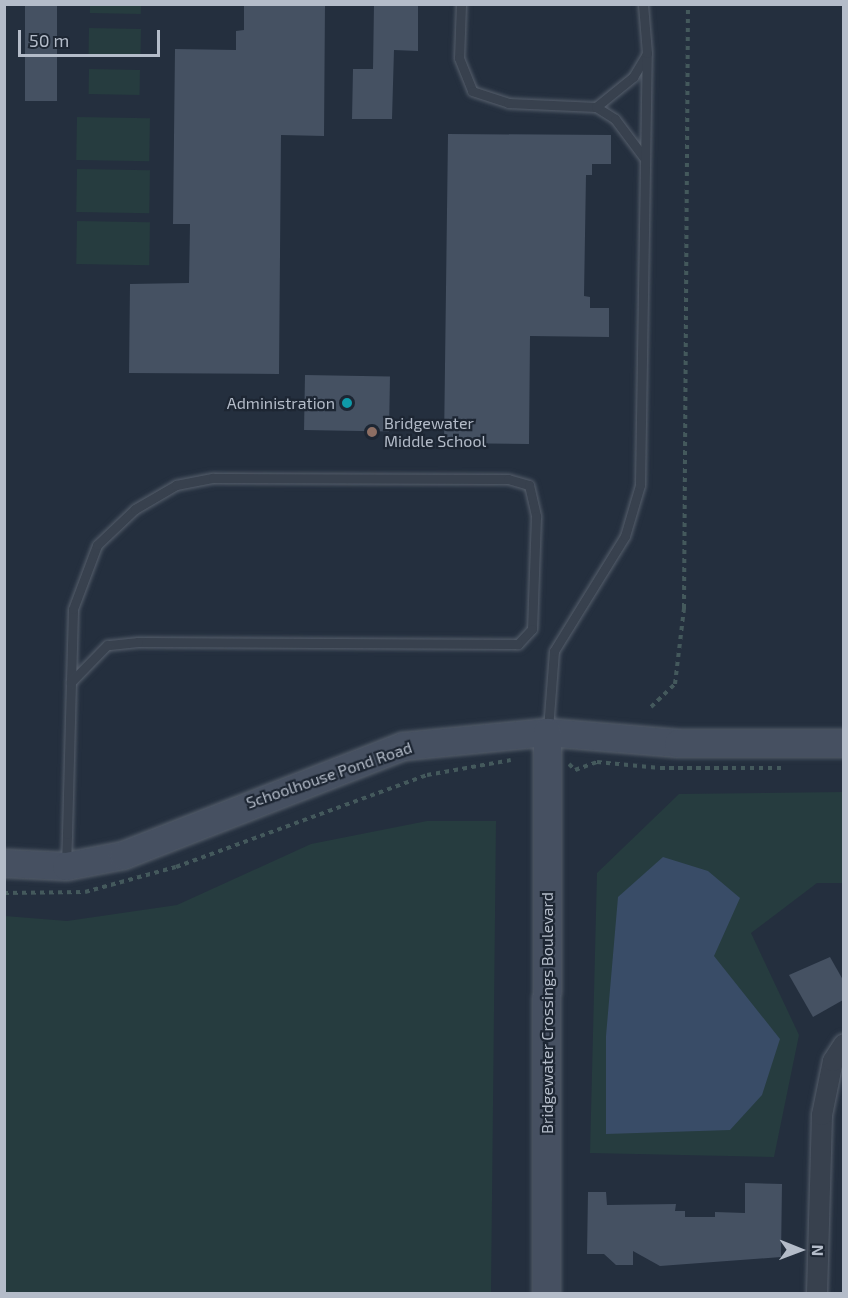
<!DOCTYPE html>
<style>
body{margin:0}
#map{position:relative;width:848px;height:1298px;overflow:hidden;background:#242f3e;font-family:"Exo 2",sans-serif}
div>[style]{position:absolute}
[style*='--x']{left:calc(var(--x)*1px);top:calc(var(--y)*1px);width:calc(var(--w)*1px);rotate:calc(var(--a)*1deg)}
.green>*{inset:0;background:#263c3f;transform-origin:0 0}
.water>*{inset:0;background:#394c67}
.building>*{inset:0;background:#455162;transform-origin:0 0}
.path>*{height:4px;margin-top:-2px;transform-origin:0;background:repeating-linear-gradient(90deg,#44595c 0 4.5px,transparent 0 9px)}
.roads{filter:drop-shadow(0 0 2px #565f6c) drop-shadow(0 0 2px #565f6c)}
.lane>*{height:9px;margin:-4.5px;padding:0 4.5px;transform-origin:4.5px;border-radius:4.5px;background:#38414e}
.street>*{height:20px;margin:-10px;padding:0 10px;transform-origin:10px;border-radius:10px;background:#38414e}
.secondary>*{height:27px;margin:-13.5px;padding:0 13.5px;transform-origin:13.5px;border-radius:13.5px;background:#465061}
.dots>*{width:16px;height:16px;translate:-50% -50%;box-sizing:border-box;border:3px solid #1d2633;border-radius:50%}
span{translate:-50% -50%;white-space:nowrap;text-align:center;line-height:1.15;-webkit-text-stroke:4.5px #1d2633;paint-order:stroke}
.poi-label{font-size:16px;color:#b4bcc9}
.right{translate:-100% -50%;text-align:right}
.left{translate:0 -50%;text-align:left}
.street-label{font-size:16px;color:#b4bcc9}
.frame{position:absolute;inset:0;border:6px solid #b4bcc9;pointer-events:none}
.north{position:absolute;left:770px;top:1220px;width:60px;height:60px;-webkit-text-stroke:4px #1d2633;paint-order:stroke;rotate:91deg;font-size:16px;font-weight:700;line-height:24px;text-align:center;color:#b4bcc9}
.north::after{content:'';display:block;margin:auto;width:21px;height:27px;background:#b4bcc9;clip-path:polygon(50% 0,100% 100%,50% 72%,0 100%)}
.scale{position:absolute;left:18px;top:30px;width:142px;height:27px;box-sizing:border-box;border:3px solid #b4bcc9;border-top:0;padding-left:8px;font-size:18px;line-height:21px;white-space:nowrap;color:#b4bcc9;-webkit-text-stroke:4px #1d2633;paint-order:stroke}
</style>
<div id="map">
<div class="green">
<div style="left:90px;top:4px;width:51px;height:9px;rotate:1deg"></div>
<div style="left:89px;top:28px;width:52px;height:26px;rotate:1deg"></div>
<div style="left:89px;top:69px;width:51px;height:25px;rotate:1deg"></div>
<div style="left:77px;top:117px;width:73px;height:43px;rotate:1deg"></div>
<div style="left:77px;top:169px;width:73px;height:43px;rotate:1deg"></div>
<div style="left:77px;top:221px;width:73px;height:43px;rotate:1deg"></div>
<div style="clip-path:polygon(843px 792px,843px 883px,817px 883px,751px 933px,799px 1035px,774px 1157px,590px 1153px,597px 873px,679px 794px)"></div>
<div style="clip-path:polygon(427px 821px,496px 821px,491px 1293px,5px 1293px,5px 916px,67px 921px,177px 905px,311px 844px)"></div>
</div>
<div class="water">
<div style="clip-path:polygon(663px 857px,708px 871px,740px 898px,714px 956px,780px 1039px,762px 1095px,730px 1130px,606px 1134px,606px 1036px,618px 897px)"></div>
</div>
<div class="building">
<div style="left:25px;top:4px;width:32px;height:97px"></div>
<div style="clip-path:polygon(244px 4px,325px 4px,324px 136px,281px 135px,279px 374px,129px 373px,130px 284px,189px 283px,190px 224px,173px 224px,175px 49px,236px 50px,236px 31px,244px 30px)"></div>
<div style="clip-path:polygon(374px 4px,418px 4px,418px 51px,394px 50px,392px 119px,352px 119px,353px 69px,373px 69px)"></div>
<div style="clip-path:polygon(448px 134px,611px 135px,611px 164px,592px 164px,592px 175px,586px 175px,584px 296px,590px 297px,590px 308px,609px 308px,609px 337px,530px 336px,529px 444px,444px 443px)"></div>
<div style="left:305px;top:375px;width:85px;height:55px;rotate:1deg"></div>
<div style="clip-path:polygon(830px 957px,843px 980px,843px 1000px,813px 1017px,789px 975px)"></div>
<div style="clip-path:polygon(745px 1183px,782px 1184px,781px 1257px,660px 1266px,633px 1251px,633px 1265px,616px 1265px,604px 1254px,587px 1254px,588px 1192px,606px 1192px,607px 1205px,676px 1204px,675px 1211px,685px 1211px,685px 1217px,715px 1217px,715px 1212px,745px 1213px)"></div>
</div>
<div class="path">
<div style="--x:651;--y:707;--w:33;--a:-44"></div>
<div style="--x:675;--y:684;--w:77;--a:-83.2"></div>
<div style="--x:684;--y:608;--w:604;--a:-89.62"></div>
<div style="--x:569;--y:764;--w:8;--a:45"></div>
<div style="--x:575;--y:770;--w:23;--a:-20"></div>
<div style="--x:597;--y:762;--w:63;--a:5.4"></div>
<div style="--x:660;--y:768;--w:123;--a:0"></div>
<div style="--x:4;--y:893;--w:81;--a:-0.7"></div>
<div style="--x:85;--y:892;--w:94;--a:-15.4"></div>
<div style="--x:176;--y:867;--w:267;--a:-20.1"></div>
<div style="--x:427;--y:775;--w:85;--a:-10.1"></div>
</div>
<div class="roads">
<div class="lane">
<div style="--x:461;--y:4;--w:54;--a:92.1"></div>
<div style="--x:459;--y:58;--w:35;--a:68"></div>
<div style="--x:472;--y:91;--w:38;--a:18"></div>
<div style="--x:508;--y:103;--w:88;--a:2.6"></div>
<div style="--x:596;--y:107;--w:22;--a:32"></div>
<div style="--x:615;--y:119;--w:50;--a:53.1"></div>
<div style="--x:596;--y:107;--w:48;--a:-39"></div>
<div style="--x:633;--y:77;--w:26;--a:-59"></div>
<div style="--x:548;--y:729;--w:78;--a:-85.6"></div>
<div style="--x:554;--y:651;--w:135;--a:-58.3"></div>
<div style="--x:625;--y:536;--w:53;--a:-73.6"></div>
<div style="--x:640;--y:485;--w:432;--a:-89.1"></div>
<div style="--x:647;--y:53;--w:49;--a:-94.7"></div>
<div style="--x:66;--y:864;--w:30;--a:-88"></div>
<div style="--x:67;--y:834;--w:152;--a:-88.5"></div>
<div style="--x:71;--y:682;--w:73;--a:-88.4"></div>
<div style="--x:73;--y:609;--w:68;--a:-69.4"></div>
<div style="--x:97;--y:545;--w:52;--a:-43.5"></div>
<div style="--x:135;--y:509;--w:48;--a:-30.3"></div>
<div style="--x:176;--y:485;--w:38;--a:-11"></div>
<div style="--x:213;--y:478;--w:295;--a:0.2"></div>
<div style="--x:508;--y:479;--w:22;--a:16"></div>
<div style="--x:529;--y:485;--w:32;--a:77"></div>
<div style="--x:536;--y:516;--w:113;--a:92"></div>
<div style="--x:532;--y:629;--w:21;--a:133"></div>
<div style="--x:518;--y:644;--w:380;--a:-179.7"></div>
<div style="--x:138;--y:642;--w:31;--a:174"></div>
<div style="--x:107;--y:645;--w:52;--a:134.2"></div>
</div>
<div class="street">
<div style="--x:817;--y:1294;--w:179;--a:-88.4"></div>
<div style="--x:822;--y:1115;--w:55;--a:-78.5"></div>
<div style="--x:833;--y:1061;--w:20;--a:-57"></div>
</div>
<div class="secondary">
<div style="--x:4;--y:863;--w:62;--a:2.8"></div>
<div style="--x:66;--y:866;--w:58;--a:-10.9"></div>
<div style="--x:123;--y:855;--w:300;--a:-21.3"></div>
<div style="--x:403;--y:746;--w:145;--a:-5.6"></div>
<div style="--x:547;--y:732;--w:131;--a:4.8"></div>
<div style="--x:678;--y:743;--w:166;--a:0"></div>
<div style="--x:546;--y:1294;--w:562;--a:-89.9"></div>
</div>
</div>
<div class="dots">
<div style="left:347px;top:403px;background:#0f9aa8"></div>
<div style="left:372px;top:432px;background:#8d6e63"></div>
</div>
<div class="poi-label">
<span class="right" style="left:335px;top:403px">Administration</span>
<span class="left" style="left:384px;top:432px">Bridgewater<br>Middle School</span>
</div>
<div class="street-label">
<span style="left:329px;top:775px;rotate:-19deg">Schoolhouse Pond Road</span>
<span style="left:547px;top:1013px;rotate:-90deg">Bridgewater Crossings Boulevard</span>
</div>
<div class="frame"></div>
<div class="north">N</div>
<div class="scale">50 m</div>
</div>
